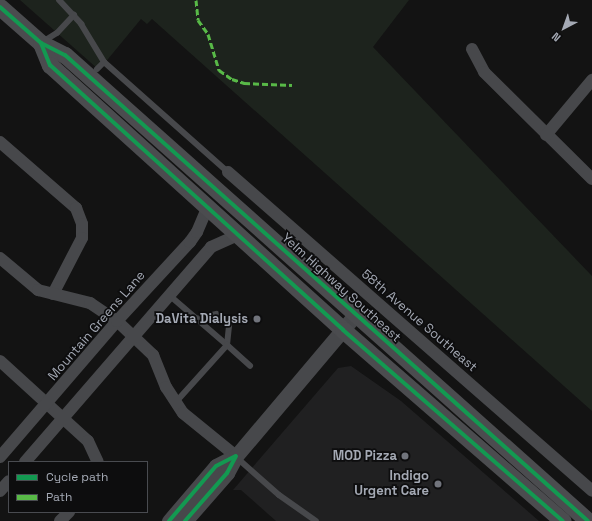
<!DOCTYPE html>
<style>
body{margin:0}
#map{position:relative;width:592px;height:521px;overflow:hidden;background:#131313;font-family:"Space Grotesk",sans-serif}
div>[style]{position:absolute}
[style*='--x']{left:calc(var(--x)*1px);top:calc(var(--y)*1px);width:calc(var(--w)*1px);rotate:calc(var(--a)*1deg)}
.built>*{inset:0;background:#202021}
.green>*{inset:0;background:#1d231d}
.service>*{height:6px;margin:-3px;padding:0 3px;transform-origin:3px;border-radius:3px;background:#47484b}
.minor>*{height:12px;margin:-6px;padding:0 6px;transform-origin:6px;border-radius:6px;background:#47484b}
.tertiary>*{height:15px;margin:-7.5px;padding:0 7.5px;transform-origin:7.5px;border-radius:7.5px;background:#47484b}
.secondary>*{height:17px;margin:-8.5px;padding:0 8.5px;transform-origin:8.5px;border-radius:8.5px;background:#4b4c4f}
.quiet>*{height:3px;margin-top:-1.5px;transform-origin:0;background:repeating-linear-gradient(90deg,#58b947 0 6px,transparent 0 9px)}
.cycleway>*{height:4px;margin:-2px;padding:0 2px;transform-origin:2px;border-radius:2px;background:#139951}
.dots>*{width:11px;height:11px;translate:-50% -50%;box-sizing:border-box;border:2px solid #0d0d0e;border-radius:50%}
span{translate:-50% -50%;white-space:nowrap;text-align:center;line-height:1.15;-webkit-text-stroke:3.5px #0d0d0e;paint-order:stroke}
.street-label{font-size:13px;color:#a4a9b4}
.poi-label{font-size:13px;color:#a4a9b4;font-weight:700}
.right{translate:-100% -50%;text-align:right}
.legend{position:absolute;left:8px;top:461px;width:140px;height:52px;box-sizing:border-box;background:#0d0d0e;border:1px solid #494b50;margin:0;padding:5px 7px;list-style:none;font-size:12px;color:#a4a9b4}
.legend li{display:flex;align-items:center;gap:8px;height:20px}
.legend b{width:20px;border:1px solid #494b50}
.north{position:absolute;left:544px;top:8px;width:40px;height:40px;-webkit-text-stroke:3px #0d0d0e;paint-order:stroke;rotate:221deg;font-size:11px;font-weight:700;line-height:16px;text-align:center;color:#a4a9b4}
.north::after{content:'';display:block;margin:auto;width:14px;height:18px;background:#a4a9b4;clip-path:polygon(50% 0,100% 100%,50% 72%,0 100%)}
</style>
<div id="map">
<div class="built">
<div style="clip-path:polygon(351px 366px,401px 401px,539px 521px,276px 521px,241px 490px,233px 490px,338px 368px)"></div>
</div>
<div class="green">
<div style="clip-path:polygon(20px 0,409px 0,373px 47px,592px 276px,592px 411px,152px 19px,147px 24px,141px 19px,99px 70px)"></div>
</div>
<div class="service">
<div style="--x:59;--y:0;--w:33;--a:47"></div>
<div style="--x:81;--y:24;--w:44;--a:58.8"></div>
<div style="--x:104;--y:62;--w:10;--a:135"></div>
<div style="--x:44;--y:41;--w:15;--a:-32"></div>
<div style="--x:57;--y:33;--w:25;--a:-47"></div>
<div style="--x:104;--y:62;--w:166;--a:41.6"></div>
<div style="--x:169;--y:295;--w:77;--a:40.8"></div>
<div style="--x:227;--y:345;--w:20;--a:-84"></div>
<div style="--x:196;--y:319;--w:21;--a:-14"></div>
<div style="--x:175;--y:403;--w:78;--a:-48.1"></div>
<div style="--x:227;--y:345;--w:31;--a:42"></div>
<div style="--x:236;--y:457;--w:57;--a:41.5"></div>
<div style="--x:279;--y:495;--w:45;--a:35.1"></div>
</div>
<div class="minor">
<div style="--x:472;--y:49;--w:26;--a:62"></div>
<div style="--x:484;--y:72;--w:152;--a:44.7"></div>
<div style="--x:546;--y:135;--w:72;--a:-50.1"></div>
<div style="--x:0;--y:142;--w:101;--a:41"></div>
<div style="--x:76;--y:208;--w:17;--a:69"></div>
<div style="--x:82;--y:224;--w:14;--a:90"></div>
<div style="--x:82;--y:238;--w:63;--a:117.4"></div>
<div style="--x:228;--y:172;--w:484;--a:41.2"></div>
<div style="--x:0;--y:258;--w:50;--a:40.1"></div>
<div style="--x:38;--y:290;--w:54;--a:14"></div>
<div style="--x:90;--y:303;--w:32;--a:34"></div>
<div style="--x:117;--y:321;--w:50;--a:43.4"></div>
<div style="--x:153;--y:355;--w:35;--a:68"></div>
<div style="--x:166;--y:387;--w:31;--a:57"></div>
<div style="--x:183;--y:413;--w:68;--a:39.1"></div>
<div style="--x:0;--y:361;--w:119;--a:42.3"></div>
<div style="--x:88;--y:441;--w:23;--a:65"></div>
<div style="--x:0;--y:457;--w:179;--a:-49.3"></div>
<div style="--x:117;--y:321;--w:108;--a:-47.3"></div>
<div style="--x:190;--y:242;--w:12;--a:-55"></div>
<div style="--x:197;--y:232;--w:26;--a:-67"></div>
<div style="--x:25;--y:462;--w:284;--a:-49.1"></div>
<div style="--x:211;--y:247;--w:30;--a:-24"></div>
<div style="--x:0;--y:491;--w:13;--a:-48"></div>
<div style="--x:60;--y:521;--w:13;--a:-45"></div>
</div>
<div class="tertiary">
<div style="--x:169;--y:521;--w:72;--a:-49.5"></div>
<div style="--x:216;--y:466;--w:22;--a:-27"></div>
<div style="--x:185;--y:521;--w:64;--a:-48.8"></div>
<div style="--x:227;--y:473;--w:19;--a:-62"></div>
<div style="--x:236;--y:456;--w:185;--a:-49.8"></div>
</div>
<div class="secondary">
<div style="--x:0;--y:7;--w:55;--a:41.3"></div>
<div style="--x:41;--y:43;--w:27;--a:27"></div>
<div style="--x:65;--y:55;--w:700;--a:41.7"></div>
<div style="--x:41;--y:43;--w:24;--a:68"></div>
<div style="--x:50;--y:65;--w:395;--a:42.1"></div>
<div style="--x:343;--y:330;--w:291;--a:41"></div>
</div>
<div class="quiet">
<div style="--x:196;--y:0;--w:20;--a:84"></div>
<div style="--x:198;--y:20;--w:17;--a:54"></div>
<div style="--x:208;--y:34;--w:38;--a:73"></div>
<div style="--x:219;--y:70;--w:16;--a:35"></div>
<div style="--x:232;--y:79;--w:13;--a:18"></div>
<div style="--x:244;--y:83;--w:48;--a:2.4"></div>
</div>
<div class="cycleway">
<div style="--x:0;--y:7;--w:55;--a:41.3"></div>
<div style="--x:41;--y:43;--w:27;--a:27"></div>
<div style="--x:65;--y:55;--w:700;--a:41.7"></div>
<div style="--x:41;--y:43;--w:24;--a:68"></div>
<div style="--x:50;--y:65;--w:395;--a:42.1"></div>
<div style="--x:343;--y:330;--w:291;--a:41"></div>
<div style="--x:169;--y:521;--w:72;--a:-49.5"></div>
<div style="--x:216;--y:466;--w:22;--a:-27"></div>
<div style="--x:185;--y:521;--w:64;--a:-48.8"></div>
<div style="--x:227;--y:473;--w:19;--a:-62"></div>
</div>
<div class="dots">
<div style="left:257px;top:319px;background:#71747c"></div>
<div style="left:405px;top:456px;background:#71747c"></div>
<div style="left:438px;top:484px;background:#71747c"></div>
</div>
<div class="street-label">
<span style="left:341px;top:288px;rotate:42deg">Yelm Highway Southeast</span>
<span style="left:419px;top:321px;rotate:41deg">58th Avenue Southeast</span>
<span style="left:97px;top:326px;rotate:-49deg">Mountain Greens Lane</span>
</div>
<div class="poi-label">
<span class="right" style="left:248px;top:319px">DaVita Dialysis</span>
<span class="right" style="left:397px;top:456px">MOD Pizza</span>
<span class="right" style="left:429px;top:484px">Indigo<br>Urgent Care</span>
</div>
<ul class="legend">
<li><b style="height:5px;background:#139951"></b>Cycle path</li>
<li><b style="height:5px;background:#58b947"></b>Path</li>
</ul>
<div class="north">N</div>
</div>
